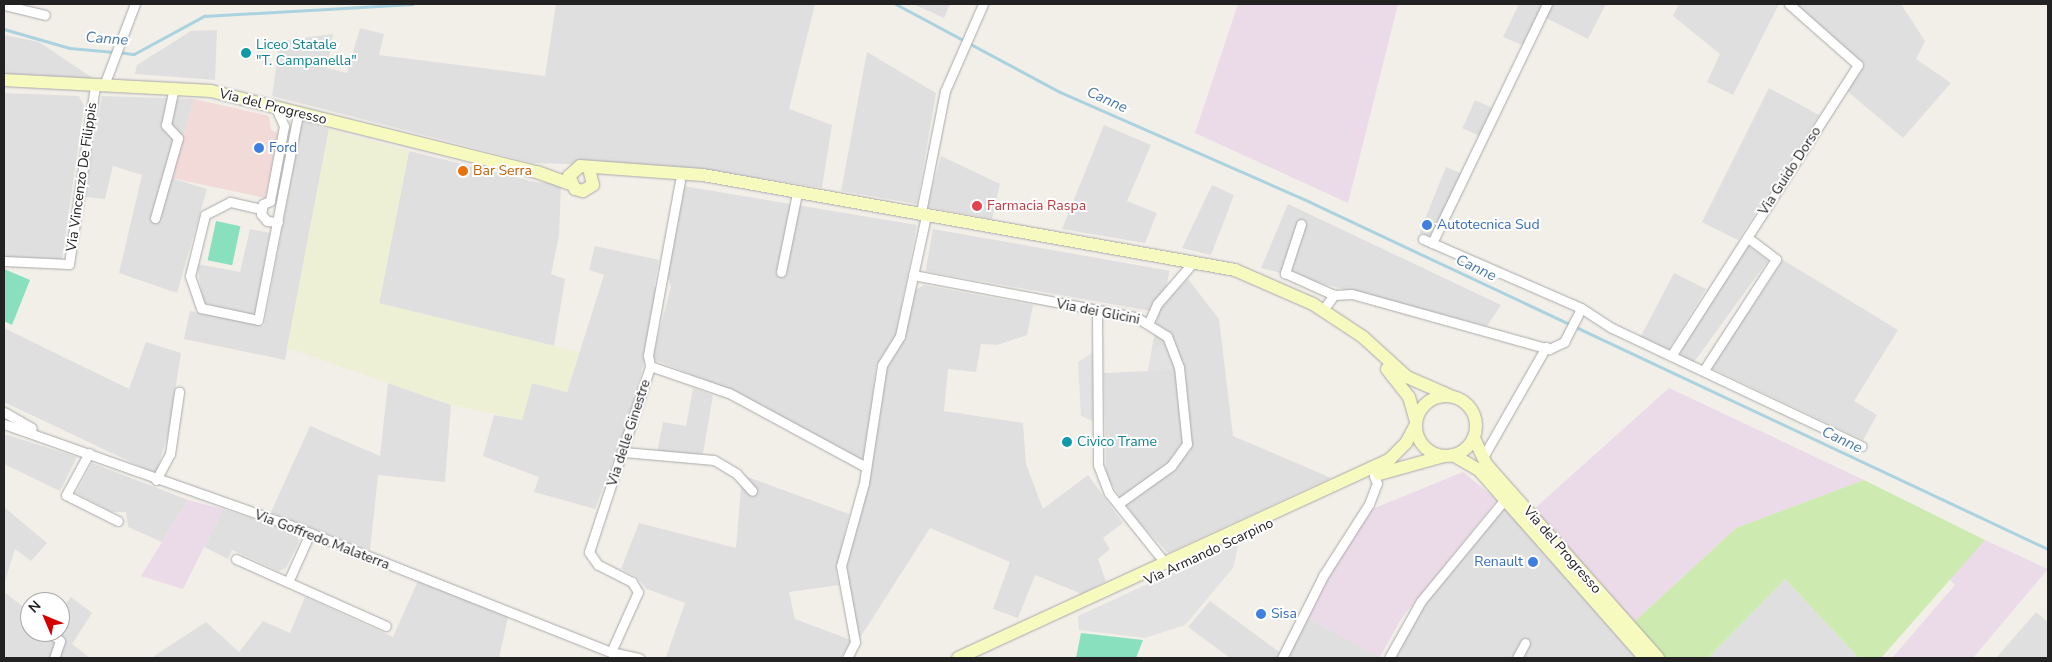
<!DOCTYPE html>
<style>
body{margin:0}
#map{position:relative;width:2052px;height:662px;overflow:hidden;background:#f2efe9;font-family:"Nunito Sans",sans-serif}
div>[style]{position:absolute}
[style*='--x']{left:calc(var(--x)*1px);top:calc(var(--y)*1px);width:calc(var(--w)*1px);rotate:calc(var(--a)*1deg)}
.residential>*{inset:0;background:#e0dfdf;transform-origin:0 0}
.commercial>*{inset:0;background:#f2dad9}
.industrial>*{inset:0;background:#ebdbe8}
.farmland>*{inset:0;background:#eef0d5}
.grass>*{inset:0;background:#cdebb0}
.pitch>*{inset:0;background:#88e0be;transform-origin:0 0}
.parking>*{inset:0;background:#e2e2e2}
.stream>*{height:2.5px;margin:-1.25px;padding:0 1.25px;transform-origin:1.25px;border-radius:1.25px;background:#aad3df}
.roads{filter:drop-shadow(0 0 1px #a9a9a9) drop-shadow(0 0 1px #a9a9a9)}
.street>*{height:9px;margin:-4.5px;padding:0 4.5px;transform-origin:4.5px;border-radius:4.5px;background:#fff}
.secondary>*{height:12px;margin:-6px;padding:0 6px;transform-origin:6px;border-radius:6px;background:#f7fabf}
.secondary>.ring{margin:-6px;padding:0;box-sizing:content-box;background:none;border:12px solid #f7fabf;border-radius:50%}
.dots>*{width:14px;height:14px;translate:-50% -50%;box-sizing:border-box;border:2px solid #fff;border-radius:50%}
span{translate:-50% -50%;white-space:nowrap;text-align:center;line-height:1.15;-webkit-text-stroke:4px #fff;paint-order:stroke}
.culture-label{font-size:14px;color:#0d838f}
.left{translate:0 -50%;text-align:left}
.street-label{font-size:14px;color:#222}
.shop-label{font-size:14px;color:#366cbe}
.right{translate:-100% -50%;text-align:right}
.food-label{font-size:14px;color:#c56008}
.health-label{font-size:14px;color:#be3a42}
.water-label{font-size:15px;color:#4a7aab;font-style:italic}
.frame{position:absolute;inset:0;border:5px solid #222;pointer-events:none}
.north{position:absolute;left:20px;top:592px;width:50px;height:50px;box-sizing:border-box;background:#fff;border:1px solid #a7a7a7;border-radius:50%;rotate:315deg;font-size:14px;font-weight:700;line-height:20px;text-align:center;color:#222}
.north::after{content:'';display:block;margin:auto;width:18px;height:22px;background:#d40000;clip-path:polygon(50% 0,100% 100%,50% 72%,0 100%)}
</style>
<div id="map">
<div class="residential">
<div style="clip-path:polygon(556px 4px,815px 4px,789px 109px,832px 125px,822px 188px,698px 168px,532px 163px,272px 96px,280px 41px,333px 34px,327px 68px,347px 73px,360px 28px,384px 34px,379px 55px,545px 76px)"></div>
<div style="clip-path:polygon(913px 4px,950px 4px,944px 18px)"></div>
<div style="clip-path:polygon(1519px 4px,1544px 4px,1524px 46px,1503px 37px)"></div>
<div style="clip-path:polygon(1551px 4px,1606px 4px,1588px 39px,1544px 17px)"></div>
<div style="clip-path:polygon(1679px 4px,1779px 4px,1733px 95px,1707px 82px,1720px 54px,1673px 16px)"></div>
<div style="clip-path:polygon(1796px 4px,1901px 4px,1925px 41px,1916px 59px,1951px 83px,1903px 138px,1847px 91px,1864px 64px)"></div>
<div style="clip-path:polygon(217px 30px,215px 80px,135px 74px,137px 65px,191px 31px)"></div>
<div style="clip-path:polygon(4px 35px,39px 42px,94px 79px,4px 75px)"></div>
<div style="clip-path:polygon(867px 52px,936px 93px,917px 204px,841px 191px)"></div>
<div style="clip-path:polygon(1769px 88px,1819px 115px,1738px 240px,1702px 222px)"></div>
<div style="clip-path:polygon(4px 93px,79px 96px,84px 106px,62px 259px,4px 257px)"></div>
<div style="clip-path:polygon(102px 96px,194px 99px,171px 178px,207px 189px,177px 293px,119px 273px,142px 175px,113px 166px,105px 199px,85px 197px)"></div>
<div style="left:1475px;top:100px;width:20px;height:31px;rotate:24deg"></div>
<div style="clip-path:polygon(302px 121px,329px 129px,285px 360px,184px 339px,190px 311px,264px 326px)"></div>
<div style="clip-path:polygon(1104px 125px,1151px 145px,1127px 201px,1157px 213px,1145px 243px,1062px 229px)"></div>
<div style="clip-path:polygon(409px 151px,535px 182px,561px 184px,559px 236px,551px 274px,565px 279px,554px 346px,379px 304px)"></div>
<div style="clip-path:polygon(941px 156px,1000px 184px,992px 219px,927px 207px)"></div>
<div style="left:1446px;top:167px;width:18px;height:71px;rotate:22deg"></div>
<div style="clip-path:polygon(1212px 185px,1234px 195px,1211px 255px,1182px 248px)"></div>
<div style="clip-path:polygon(683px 186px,917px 225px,896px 334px,876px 367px,865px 462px,730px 390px,652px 359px,671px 286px,667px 275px)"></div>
<div style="clip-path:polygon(1288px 204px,1501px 305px,1487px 326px,1261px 268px)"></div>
<div style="clip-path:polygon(250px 229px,270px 233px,255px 315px,203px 303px,197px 264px,240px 272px)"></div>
<div style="left:933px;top:229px;width:240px;height:43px;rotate:10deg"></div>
<div style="left:1747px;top:245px;width:26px;height:128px;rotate:36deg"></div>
<div style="clip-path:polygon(595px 246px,659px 260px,654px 286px,661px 289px,633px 408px,595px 509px,534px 492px,539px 477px,483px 456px,494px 415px,522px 420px,532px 383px,567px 392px,604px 275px,589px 270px)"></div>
<div style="clip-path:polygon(1783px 260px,1898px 330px,1854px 401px,1877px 415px,1863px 440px,1711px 368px)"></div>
<div style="clip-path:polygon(1674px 273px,1706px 289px,1668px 351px,1640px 338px)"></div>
<div style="clip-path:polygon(1188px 279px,1219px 319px,1233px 436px,1331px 478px,1168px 553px,1136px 519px,1106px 476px,1104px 373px,1148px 371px,1159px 308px)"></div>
<div style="clip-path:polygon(924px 285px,1033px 305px,1027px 335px,997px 345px,981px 344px,976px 372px,948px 369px,944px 411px,1023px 423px,1026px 464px,1043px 509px,1088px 475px,1123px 523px,1103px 538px,1110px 549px,1098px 559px,1106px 581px,1082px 594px,1035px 575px,1018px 618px,993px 609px,1010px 562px,930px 528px,858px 641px,844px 567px,872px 456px,888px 358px,903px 340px,914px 291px)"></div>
<div style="clip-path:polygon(4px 328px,129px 389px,146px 342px,181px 353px,169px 430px,156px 474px,4px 402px)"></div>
<div style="clip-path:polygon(388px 383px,451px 405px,445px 482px,378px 475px,370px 550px,271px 512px,310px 426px,380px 456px)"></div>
<div style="clip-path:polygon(693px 388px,713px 395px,703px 454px,657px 453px,663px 422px,686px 426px)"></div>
<div style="clip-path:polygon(4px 434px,77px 457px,60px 491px,4px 464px)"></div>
<div style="clip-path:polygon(92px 463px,188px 500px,162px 542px,128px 527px,126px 512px,112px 512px,76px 493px)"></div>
<div style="clip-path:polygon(742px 475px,849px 514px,836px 572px,839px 585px,789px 592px,795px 619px,851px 640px,841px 658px,666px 657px,685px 603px,647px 589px,635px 576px,621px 569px,639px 523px,736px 548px)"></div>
<div style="clip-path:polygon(4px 507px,47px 543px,31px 561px,15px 549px,4px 584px)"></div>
<div style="clip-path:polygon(223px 509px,297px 534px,299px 542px,286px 568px,279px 571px,232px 550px,228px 559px,204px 547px)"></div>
<div style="clip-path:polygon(1501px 510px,1507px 510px,1636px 658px,1396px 658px,1420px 612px)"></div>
<div style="clip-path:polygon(1785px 579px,1859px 658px,1708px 658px)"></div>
<div style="clip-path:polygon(418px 581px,508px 617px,499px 658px,151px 658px,206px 622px,239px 652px,263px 621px,290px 633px,305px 597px,393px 637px)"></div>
<div style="clip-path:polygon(4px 592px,30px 612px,30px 632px,60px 632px,60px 611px,71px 597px,92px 613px,72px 644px,90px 658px,4px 658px)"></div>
<div style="clip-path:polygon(1210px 601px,1282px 654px,1280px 658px,1230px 658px,1188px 627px)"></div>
<div style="clip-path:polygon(2036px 612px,2048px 622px,2048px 658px,1996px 658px)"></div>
<div style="clip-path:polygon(1307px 618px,1383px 658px,1286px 658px)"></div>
</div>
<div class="commercial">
<div style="clip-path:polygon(194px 99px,269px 116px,271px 130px,279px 134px,265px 198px,171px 178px)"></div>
</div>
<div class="industrial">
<div style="clip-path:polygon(1238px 4px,1398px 4px,1348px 203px,1195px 133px)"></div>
<div style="clip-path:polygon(1669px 388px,1864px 480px,1736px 528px,1633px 623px,1534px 509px)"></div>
<div style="clip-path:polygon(1463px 472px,1497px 500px,1401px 619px,1380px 657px,1307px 618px,1356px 525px,1370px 510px)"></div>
<div style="clip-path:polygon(188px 500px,223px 509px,183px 589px,141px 576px)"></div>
<div style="clip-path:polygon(1985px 540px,2048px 569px,1973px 658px,1892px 658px,1955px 585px,1949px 579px)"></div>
</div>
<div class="farmland">
<div style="clip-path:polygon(329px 129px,409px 151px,379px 303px,579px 352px,567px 392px,532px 383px,522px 420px,451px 405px,287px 348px)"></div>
</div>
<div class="grass">
<div style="clip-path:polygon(1864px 480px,1985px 540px,1881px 658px,1859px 658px,1785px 579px,1708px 658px,1664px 658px,1633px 623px,1736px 528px)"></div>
</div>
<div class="pitch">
<div style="left:216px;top:221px;width:25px;height:40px;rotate:12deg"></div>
<div style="clip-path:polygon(4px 269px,30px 280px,12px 325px,4px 321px)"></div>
<div style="clip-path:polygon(1081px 633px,1143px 640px,1136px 658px,1076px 658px)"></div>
</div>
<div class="parking">
<div style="clip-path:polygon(1172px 345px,1180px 369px,1148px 371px,1153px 346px)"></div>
<div style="clip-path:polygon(1097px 350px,1098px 423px,1081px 416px,1078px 362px)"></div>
<div style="clip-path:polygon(1239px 542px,1233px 568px,1185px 625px,1145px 638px,1079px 630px,1078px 616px)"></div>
</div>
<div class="stream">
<div style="--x:896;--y:4;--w:186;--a:28.2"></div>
<div style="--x:1060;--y:92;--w:273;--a:23.7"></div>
<div style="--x:1310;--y:202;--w:816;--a:25.18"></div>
<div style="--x:4;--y:29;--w:69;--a:16.1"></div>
<div style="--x:70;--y:48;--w:44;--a:5.2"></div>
<div style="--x:119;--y:52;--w:15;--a:8"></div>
<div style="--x:134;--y:54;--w:80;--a:-28.5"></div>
<div style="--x:204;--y:16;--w:209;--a:-3.3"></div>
</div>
<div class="roads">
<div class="street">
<div style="--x:4;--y:5;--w:42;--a:13.7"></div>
<div style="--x:104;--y:85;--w:87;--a:-69.1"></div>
<div style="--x:276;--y:108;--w:20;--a:66"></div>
<div style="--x:284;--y:126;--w:76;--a:100.6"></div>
<div style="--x:270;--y:201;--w:8;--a:157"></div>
<div style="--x:263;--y:204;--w:10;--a:101"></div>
<div style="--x:261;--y:214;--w:9;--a:49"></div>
<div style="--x:267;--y:221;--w:11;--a:5"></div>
<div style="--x:261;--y:209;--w:32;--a:-167"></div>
<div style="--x:230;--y:202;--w:28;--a:153"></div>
<div style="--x:205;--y:215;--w:63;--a:103.8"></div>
<div style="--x:190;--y:276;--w:34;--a:71"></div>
<div style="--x:201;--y:308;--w:58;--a:11.9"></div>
<div style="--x:258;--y:320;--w:210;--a:-79"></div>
<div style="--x:921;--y:212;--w:123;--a:-78.8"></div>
<div style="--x:945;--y:91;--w:95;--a:-66.4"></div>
<div style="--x:155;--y:218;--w:83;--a:-74"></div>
<div style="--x:178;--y:138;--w:18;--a:-133"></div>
<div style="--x:166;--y:125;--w:39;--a:-78"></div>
<div style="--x:1301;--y:224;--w:52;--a:108.1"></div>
<div style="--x:1285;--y:273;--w:54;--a:24.2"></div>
<div style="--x:1423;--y:239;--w:172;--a:23.6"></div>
<div style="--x:1581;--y:308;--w:37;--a:33"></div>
<div style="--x:1612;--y:328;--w:276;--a:25.3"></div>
<div style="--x:1432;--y:243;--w:265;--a:-64.3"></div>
<div style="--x:4;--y:261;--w:65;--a:2.6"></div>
<div style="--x:69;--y:264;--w:181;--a:-81.7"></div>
<div style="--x:781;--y:272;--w:76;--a:-78.5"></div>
<div style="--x:913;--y:275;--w:227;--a:10.7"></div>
<div style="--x:1136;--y:317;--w:36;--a:32"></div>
<div style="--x:1167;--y:336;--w:33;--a:69"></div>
<div style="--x:1179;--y:367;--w:77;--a:84.1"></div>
<div style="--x:1187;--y:444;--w:27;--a:126"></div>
<div style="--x:1171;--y:466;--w:65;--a:144.4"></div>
<div style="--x:1323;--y:310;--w:19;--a:-54"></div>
<div style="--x:1334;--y:295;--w:18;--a:-3"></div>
<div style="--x:1352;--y:294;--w:205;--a:15.6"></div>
<div style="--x:1549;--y:349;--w:17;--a:-25"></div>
<div style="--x:1564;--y:342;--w:38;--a:-63"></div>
<div style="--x:1097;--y:312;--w:153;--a:89.6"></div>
<div style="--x:1098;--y:465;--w:30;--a:69"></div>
<div style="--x:1109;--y:493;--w:90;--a:51.3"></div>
<div style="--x:1149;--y:322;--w:20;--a:-66"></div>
<div style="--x:1157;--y:304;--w:50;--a:-49"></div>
<div style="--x:1671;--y:356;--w:346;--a:-57.3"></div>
<div style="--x:1858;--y:65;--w:92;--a:-138.5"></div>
<div style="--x:650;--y:366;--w:83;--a:18.9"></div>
<div style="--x:729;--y:393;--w:156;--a:28.4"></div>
<div style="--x:1704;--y:370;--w:132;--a:-57"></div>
<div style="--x:1776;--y:259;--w:36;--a:-143"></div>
<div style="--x:4;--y:412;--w:32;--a:30"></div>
<div style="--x:4;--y:424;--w:314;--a:19.5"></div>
<div style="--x:300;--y:529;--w:334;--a:21.6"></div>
<div style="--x:611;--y:652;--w:29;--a:12"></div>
<div style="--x:624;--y:452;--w:90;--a:5.1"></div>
<div style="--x:714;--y:460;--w:26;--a:31"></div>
<div style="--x:736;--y:473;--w:24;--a:48"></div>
<div style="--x:89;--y:453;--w:48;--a:118.7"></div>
<div style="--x:66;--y:495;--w:58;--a:26.6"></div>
<div style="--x:1483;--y:457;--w:127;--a:-60.2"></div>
<div style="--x:156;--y:480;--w:30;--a:-62"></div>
<div style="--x:170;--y:454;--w:63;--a:-81.7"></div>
<div style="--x:236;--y:559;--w:164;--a:24.1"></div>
<div style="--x:288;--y:582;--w:54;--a:-65.8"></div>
<div style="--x:29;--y:618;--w:1;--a:45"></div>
<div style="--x:50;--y:632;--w:13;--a:42"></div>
<div style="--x:60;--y:641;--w:18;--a:109"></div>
<div style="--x:611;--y:652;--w:66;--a:-65.8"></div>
<div style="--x:638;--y:592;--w:12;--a:-121"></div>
<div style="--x:632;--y:582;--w:38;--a:-153"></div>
<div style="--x:598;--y:565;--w:16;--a:-125"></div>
<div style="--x:589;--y:552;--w:196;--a:-71.8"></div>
<div style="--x:650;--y:366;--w:11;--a:-100"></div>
<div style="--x:648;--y:355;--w:177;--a:-79.6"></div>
<div style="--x:847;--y:658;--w:18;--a:-63"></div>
<div style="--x:855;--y:642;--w:77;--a:-100.4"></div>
<div style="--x:841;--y:566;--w:86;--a:-74.5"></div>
<div style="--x:864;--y:483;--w:119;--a:-81.3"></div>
<div style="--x:882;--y:365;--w:34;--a:-58"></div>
<div style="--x:900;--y:336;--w:119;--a:-77.8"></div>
<div style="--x:1282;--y:658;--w:92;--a:-63.4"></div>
<div style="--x:1323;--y:576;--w:85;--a:-57.4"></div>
<div style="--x:1369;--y:504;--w:22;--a:-69"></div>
<div style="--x:1377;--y:483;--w:8;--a:-113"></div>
<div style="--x:1389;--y:658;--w:65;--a:-60.7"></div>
<div style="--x:1421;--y:601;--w:132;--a:-50.5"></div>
<div style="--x:1517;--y:658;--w:17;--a:-62"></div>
</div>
<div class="secondary">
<div style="--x:4;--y:80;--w:207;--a:3"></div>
<div style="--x:211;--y:91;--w:336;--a:14"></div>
<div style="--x:537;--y:172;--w:35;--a:20"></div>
<div style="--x:589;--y:168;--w:17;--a:77"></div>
<div style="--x:593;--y:185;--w:12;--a:149"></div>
<div style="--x:583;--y:191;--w:8;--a:-166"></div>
<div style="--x:575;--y:189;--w:14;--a:-115"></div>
<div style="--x:569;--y:176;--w:15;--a:-42"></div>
<div style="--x:580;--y:166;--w:123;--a:4.2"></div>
<div style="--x:703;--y:175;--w:540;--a:10.12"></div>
<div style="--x:1235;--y:270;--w:85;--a:23.6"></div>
<div style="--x:1313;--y:304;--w:60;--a:33.4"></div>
<div style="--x:1363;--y:337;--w:59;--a:42.3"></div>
<div style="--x:1407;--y:377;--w:45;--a:23.7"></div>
<div style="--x:1387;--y:369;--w:36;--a:52"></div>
<div style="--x:1409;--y:397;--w:25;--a:74"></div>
<div class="ring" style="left:1416px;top:396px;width:48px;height:48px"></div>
<div style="--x:1474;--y:438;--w:29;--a:65"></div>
<div style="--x:1486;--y:464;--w:259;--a:48.4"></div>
<div style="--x:1453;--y:455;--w:30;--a:30"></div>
<div style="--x:1479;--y:470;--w:251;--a:48.6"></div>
<div style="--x:1379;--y:474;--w:67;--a:-15.5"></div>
<div style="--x:958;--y:658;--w:474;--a:-24.7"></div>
<div style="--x:1389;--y:460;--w:24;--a:-45"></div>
<div style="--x:1406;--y:443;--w:21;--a:-62"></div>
</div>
</div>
<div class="dots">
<div style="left:246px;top:53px;background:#0f9aa8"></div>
<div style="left:259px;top:148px;background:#3f7fe0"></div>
<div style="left:463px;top:171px;background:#e8710a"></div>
<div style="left:977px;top:206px;background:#e0444e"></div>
<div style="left:1427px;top:225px;background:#3f7fe0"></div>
<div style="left:1067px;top:442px;background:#0f9aa8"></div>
<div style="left:1533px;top:562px;background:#3f7fe0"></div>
<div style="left:1261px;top:614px;background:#3f7fe0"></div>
</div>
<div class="culture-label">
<span class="left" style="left:256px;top:53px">Liceo Statale<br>"T. Campanella"</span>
<span class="left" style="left:1077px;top:442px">Civico Trame</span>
</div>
<div class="street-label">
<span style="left:273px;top:107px;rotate:14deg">Via del Progresso</span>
<span style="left:1790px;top:171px;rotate:-57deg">Via Guido Dorso</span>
<span style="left:82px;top:177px;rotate:-82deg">Via Vincenzo De Filippis</span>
<span style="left:1098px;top:312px;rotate:11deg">Via dei Glicini</span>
<span style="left:629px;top:433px;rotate:-72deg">Via delle Ginestre</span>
<span style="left:322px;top:540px;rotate:21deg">Via Goffredo Malaterra</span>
<span style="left:1562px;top:550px;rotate:49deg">Via del Progresso</span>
<span style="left:1209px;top:552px;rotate:-25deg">Via Armando Scarpino</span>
</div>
<div class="shop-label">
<span class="left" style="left:269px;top:148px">Ford</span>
<span class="left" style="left:1437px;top:225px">Autotecnica Sud</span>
<span class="right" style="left:1523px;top:562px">Renault</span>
<span class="left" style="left:1271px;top:614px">Sisa</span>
</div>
<div class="food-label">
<span class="left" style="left:473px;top:171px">Bar Serra</span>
</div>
<div class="health-label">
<span class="left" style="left:987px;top:206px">Farmacia Raspa</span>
</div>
<div class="water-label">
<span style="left:107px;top:39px;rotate:4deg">Canne</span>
<span style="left:1107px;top:100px;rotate:24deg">Canne</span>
<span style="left:1476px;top:268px;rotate:25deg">Canne</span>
<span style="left:1842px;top:440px;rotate:25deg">Canne</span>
</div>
<div class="frame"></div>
<div class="north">N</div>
</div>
